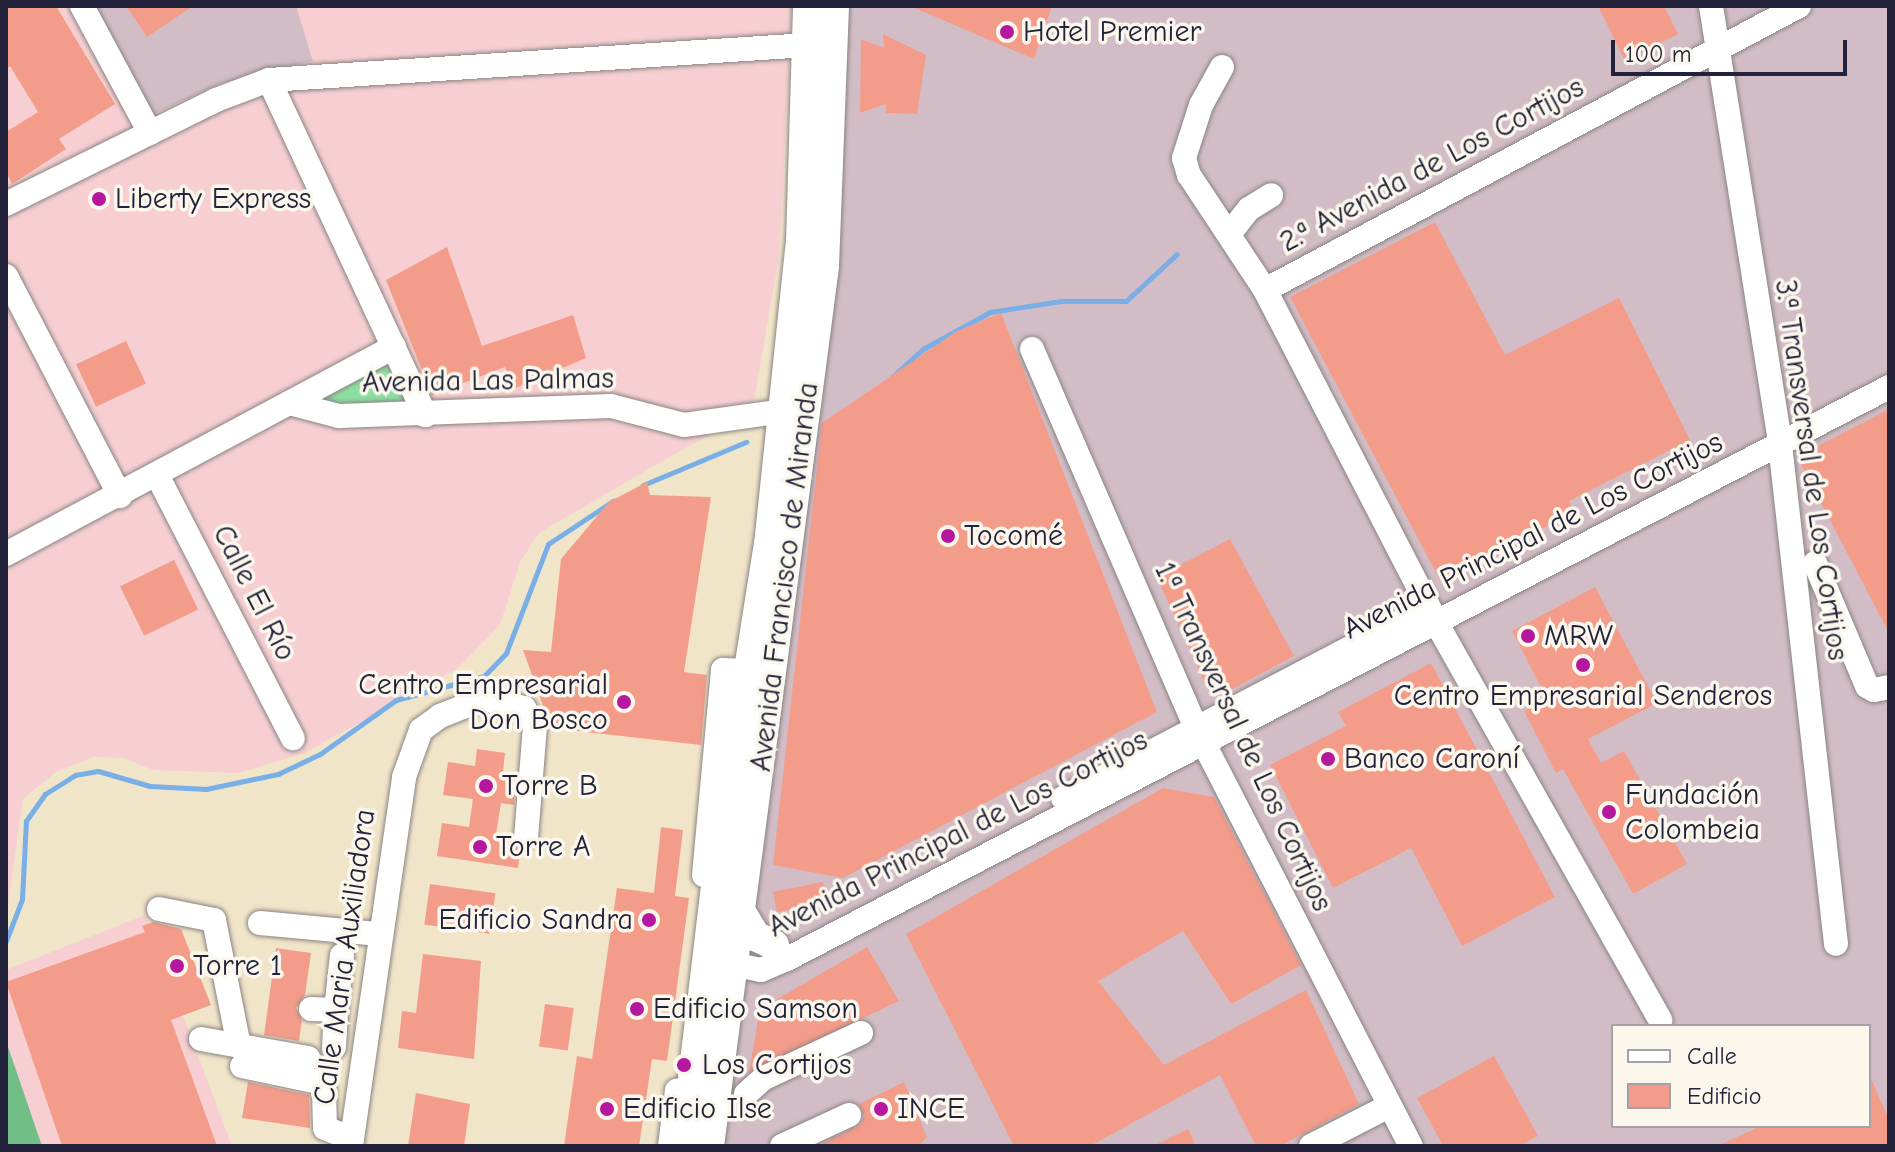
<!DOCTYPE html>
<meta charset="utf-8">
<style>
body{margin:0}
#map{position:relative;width:1895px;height:1152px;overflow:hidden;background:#f1e5c9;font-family:"Comic Neue",sans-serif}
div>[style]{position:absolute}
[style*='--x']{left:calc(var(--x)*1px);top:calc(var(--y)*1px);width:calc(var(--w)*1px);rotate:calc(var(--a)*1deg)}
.built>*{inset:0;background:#f7cfd2}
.industrial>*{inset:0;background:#d2bdc6}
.green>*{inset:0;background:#8cdfa1}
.forest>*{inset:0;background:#71be87}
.stream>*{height:5px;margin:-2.5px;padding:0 2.5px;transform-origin:2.5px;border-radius:2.5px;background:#79aee7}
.building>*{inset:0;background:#f49c8a;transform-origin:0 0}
.roads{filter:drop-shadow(0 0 2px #8a8482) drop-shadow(0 0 2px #8a8482)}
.minor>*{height:24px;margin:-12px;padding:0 12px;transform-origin:12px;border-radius:12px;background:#fff}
.major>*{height:30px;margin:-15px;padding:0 15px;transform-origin:15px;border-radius:15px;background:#fff}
.dots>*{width:22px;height:22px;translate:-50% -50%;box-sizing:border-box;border:4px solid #fbf7ec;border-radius:50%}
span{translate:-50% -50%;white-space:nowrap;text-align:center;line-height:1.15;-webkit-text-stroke:7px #fbf7ec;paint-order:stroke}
.poi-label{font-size:30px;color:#22223b}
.left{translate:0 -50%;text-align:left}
.right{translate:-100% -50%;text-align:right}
.street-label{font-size:30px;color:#22223b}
.frame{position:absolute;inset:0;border:8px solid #22223b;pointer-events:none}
.legend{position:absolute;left:1611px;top:1024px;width:260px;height:104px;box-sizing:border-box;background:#fbf7ec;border:2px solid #a4a2a5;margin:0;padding:10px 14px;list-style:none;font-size:24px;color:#22223b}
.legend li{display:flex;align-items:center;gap:16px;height:40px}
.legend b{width:40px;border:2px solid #a4a2a5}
.scale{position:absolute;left:1611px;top:40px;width:236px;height:36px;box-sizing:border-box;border:4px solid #22223b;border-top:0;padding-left:10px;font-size:24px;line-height:28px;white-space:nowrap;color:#22223b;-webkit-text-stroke:6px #fbf7ec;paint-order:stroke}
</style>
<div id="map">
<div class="built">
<div style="clip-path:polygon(6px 6px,93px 6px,151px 115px,222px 83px,313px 61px,296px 6px,792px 6px,779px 256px,750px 425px,715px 433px,685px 448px,539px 533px,520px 562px,500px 625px,458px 668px,305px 753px,238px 773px,153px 770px,124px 758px,93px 757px,56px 772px,23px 799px,6px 920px)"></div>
<div style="clip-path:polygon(145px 915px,232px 1146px,6px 1146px,6px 970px)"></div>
</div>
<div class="industrial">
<div style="clip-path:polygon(93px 6px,296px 6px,313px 61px,222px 83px,151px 115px)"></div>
<div style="clip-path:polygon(evenodd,847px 6px,1889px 6px,1889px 1146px,717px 1146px,847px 6px,1613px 1026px,1869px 1026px,1869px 1126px,1613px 1126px,1613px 1026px)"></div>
</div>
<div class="green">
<div style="clip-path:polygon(390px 359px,413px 405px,330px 407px,309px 398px)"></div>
</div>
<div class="forest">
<div style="clip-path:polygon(6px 1041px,42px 1146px,6px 1146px)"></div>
</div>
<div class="stream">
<div style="--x:892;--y:377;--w:42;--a:-42.1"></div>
<div style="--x:923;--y:349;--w:77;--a:-28.9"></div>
<div style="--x:990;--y:312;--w:72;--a:-8.8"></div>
<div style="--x:1061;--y:301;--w:65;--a:0"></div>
<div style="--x:1126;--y:301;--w:69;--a:-42.7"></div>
<div style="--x:643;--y:485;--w:112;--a:-22.7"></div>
<div style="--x:6;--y:941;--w:45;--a:-69.1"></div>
<div style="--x:22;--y:899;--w:78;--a:-87.1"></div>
<div style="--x:26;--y:821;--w:33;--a:-55"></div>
<div style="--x:45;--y:794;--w:36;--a:-32"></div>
<div style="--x:75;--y:775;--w:23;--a:-10"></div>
<div style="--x:98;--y:771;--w:54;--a:16.1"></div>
<div style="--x:150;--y:786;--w:56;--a:3.1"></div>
<div style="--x:206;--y:789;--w:74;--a:-11.8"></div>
<div style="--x:278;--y:774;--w:47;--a:-25.5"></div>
<div style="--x:320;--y:754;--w:93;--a:-35.4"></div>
<div style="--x:396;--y:700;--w:91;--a:-15.3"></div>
<div style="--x:484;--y:676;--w:32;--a:-46"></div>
<div style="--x:506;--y:653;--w:117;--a:-68.9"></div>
<div style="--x:548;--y:544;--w:78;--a:-33.5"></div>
</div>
<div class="building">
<div style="clip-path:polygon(6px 6px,56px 6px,115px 104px,59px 139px,66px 149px,12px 184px,6px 171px,6px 132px,38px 112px,10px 66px,6px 69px)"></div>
<div style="clip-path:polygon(126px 6px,193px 6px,147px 37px)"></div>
<div style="clip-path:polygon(910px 6px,1052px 6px,1034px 59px)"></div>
<div style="clip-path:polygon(1598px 6px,1664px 6px,1678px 34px,1625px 61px)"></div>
<div style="clip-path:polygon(883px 34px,926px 55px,917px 114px,886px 113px,886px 104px,860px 113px,861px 39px,884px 48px)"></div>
<div style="clip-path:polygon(1435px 222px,1505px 355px,1619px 298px,1690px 440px,1569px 501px,1575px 512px,1440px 580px,1290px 297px)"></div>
<div style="clip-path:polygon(447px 247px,482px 346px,573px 315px,586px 358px,513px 389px,505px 367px,432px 395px,386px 280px)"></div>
<div style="clip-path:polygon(1001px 313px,1157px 712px,843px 878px,773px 865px,822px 423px,957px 331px)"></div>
<div style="left:126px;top:341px;width:47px;height:55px;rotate:65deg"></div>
<div style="clip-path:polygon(1889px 409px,1889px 633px,1797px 457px)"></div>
<div style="clip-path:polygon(647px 482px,650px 495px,711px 497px,684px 672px,707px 675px,701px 745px,551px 728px,523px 650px,551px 652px,561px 559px,609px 502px)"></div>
<div style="clip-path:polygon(1230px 539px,1294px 656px,1223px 694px,1216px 681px,1205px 684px,1157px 577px)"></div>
<div style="left:174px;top:560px;width:55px;height:60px;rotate:64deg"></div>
<div style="clip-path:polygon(1595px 587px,1657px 703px,1588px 739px,1601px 763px,1624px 751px,1687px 864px,1633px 894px,1563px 769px,1556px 773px,1524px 711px,1547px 699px,1512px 631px)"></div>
<div style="clip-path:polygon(1431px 663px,1555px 897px,1462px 946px,1411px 848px,1333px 888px,1270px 765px,1346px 726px,1338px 712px)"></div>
<div style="clip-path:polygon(477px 749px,505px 753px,503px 772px,516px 774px,514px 805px,501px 803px,496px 834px,511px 836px,520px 850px,518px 868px,437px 856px,442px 823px,469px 827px,473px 799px,443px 795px,448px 762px,475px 766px)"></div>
<div style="clip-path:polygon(1163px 788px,1214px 797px,1301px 965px,1231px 1004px,1183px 931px,1098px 981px,1164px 1065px,1306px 990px,1359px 1104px,1280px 1146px,1256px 1146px,1220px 1075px,1090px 1146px,1014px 1146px,906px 934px)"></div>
<div style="clip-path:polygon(661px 827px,683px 830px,675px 896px,689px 898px,667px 1061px,652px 1059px,639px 1146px,564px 1146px,577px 1056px,592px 1059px,617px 888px,654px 893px)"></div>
<div style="left:823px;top:882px;width:21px;height:51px;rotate:79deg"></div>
<div style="left:430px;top:884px;width:66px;height:41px;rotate:8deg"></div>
<div style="clip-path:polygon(153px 922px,181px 929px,211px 1005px,171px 1020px,217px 1146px,62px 1146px,6px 982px,145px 932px,142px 926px)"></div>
<div style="clip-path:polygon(867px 947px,899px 1001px,749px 1072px,760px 1009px)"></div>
<div style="clip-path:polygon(276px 948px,311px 953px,305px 995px,296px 1008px,302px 1020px,299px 1041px,264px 1035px)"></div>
<div style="clip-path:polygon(423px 954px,481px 961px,474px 1059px,398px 1048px,402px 1011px,416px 1013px)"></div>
<div style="left:545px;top:1004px;width:29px;height:43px;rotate:8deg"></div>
<div style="clip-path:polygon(1494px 1056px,1538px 1136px,1519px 1146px,1443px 1146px,1417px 1098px)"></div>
<div style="clip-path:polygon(1869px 1074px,1889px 1120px,1889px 1146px,1717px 1146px,1761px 1126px,1869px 1126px)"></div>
<div style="clip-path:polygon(248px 1082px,309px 1095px,310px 1128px,242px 1118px)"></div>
<div style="clip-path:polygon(904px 1082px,927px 1137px,918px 1146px,818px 1146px,861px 1124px,864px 1116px,859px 1104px)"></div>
<div style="clip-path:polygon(416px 1093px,470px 1104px,464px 1146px,408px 1146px)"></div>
<div style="clip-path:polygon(1188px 1129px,1196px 1146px,1153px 1146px)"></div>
</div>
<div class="roads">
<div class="minor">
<div style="--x:82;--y:6;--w:144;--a:61.8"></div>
<div style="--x:1711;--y:6;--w:434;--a:81"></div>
<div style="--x:1779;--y:435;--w:512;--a:83.61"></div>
<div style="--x:1222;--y:67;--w:43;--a:118.9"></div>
<div style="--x:1201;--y:105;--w:56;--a:107.8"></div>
<div style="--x:1184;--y:158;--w:18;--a:74"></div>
<div style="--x:1189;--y:175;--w:138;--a:56.5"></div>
<div style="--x:1265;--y:290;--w:373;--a:62.7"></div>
<div style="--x:1436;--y:622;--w:457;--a:60.6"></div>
<div style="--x:269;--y:80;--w:370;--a:65"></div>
<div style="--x:6;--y:204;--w:234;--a:-26.3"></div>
<div style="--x:216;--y:100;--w:57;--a:-20.7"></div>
<div style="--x:269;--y:80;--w:554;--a:-3.72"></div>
<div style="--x:1230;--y:233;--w:31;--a:-52"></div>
<div style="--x:1249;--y:209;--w:26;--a:-32"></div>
<div style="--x:6;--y:276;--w:248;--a:62.6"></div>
<div style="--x:1265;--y:290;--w:605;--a:-28.01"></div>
<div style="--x:1032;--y:349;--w:413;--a:66.6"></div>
<div style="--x:1196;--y:728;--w:470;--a:62.8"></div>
<div style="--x:289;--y:403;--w:52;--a:14.6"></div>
<div style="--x:339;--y:416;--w:272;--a:-2.1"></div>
<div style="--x:611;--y:406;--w:75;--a:14.6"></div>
<div style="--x:684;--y:425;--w:100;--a:-8"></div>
<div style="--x:158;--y:477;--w:294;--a:62.7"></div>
<div style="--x:6;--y:554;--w:440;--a:-28.1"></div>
<div style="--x:1815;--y:563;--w:134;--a:67.1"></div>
<div style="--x:1867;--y:686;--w:8;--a:30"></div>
<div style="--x:1874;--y:690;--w:15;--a:-11"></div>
<div style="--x:1063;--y:798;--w:395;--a:-27.6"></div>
<div style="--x:704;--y:875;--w:206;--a:-84.7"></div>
<div style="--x:723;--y:670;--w:26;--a:2"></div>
<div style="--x:159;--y:909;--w:56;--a:11.3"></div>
<div style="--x:214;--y:920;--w:128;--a:78.8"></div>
<div style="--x:260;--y:923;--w:120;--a:5.3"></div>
<div style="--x:716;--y:961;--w:46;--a:11.3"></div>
<div style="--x:761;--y:970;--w:28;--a:-23"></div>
<div style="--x:787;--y:959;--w:1242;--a:-27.43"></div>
<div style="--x:311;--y:1009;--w:25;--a:2"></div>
<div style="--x:336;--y:1010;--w:37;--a:93"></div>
<div style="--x:336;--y:1010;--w:55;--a:-83.8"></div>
<div style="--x:201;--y:1039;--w:109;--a:10.1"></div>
<div style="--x:242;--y:1066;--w:78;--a:11.9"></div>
<div style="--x:318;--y:1082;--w:8;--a:45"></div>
<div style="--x:324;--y:1088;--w:40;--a:88.6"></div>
<div style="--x:325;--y:1128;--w:29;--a:22"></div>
<div style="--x:746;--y:1094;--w:24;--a:-42"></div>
<div style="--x:764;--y:1078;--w:107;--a:-24.9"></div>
<div style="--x:351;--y:1146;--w:373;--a:-81.8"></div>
<div style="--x:404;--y:777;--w:50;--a:-70.1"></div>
<div style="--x:421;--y:730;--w:24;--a:-36"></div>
<div style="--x:440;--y:716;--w:46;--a:-21.6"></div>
<div style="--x:483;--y:699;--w:42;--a:12.4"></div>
<div style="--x:524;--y:708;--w:21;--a:59"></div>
<div style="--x:535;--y:726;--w:111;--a:94.6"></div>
<div style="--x:670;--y:1146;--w:56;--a:-82.9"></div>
<div style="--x:782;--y:1146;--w:74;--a:-24.8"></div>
<div style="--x:1311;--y:1146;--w:88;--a:-27.1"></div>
</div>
<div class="major">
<div style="--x:742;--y:914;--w:26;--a:59"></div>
<div style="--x:755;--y:936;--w:21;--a:25"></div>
<div style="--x:685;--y:1146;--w:289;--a:-83.2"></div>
<div style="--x:719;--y:859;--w:318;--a:-81"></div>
<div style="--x:769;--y:545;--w:304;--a:-84"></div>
<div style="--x:801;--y:243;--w:237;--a:-88.3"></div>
<div style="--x:709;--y:1146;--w:887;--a:-82.55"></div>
<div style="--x:824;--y:266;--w:260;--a:-87.8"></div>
</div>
</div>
<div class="dots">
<div style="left:1007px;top:32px;background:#b5179e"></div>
<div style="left:99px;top:199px;background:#b5179e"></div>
<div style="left:948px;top:536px;background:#b5179e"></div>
<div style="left:1528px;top:636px;background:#b5179e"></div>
<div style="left:1583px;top:665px;background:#b5179e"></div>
<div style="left:624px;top:702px;background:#b5179e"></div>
<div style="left:1328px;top:759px;background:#b5179e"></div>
<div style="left:486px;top:786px;background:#b5179e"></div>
<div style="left:1609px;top:812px;background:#b5179e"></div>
<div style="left:480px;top:847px;background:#b5179e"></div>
<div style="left:649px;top:920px;background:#b5179e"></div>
<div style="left:177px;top:966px;background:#b5179e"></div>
<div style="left:637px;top:1009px;background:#b5179e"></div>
<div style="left:684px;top:1065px;background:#b5179e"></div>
<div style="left:607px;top:1109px;background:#b5179e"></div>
<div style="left:881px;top:1109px;background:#b5179e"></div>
</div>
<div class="poi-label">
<span class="left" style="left:1023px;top:32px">Hotel Premier</span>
<span class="left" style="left:115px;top:199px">Liberty Express</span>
<span class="left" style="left:964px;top:536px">Tocomé</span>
<span class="left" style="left:1544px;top:636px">MRW</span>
<span class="right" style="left:608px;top:702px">Centro Empresarial<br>Don Bosco</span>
<span style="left:1583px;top:696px">Centro Empresarial Senderos</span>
<span class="left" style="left:1344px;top:759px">Banco Caroní</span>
<span class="left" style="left:502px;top:786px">Torre B</span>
<span class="left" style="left:1625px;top:812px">Fundación<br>Colombeia</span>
<span class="left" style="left:496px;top:847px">Torre A</span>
<span class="right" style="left:633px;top:920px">Edificio Sandra</span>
<span class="left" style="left:193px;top:966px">Torre 1</span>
<span class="left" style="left:653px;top:1009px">Edificio Samson</span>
<span class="left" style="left:702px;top:1065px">Los Cortijos</span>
<span class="left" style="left:623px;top:1109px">Edificio Ilse</span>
<span class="left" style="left:897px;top:1109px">INCE</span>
</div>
<div class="street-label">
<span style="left:1432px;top:165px;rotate:-28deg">2.ª Avenida de Los Cortijos</span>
<span style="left:488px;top:381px;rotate:-1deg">Avenida Las Palmas</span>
<span style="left:1811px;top:470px;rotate:82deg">3.ª Transversal de Los Cortijos</span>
<span style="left:1533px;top:536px;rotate:-27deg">Avenida Principal de Los Cortijos</span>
<span style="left:785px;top:577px;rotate:-83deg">Avenida Francisco de Miranda</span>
<span style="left:254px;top:593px;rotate:63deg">Calle El Río</span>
<span style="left:1243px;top:737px;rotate:65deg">1.ª Transversal de Los Cortijos</span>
<span style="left:958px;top:834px;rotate:-27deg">Avenida Principal de Los Cortijos</span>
<span style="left:345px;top:957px;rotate:-82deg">Calle Maria Auxiliadora</span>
</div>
<div class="frame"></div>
<ul class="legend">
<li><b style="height:10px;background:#fff"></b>Calle</li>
<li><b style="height:22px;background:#f49c8a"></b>Edificio</li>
</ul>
<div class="scale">100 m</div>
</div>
